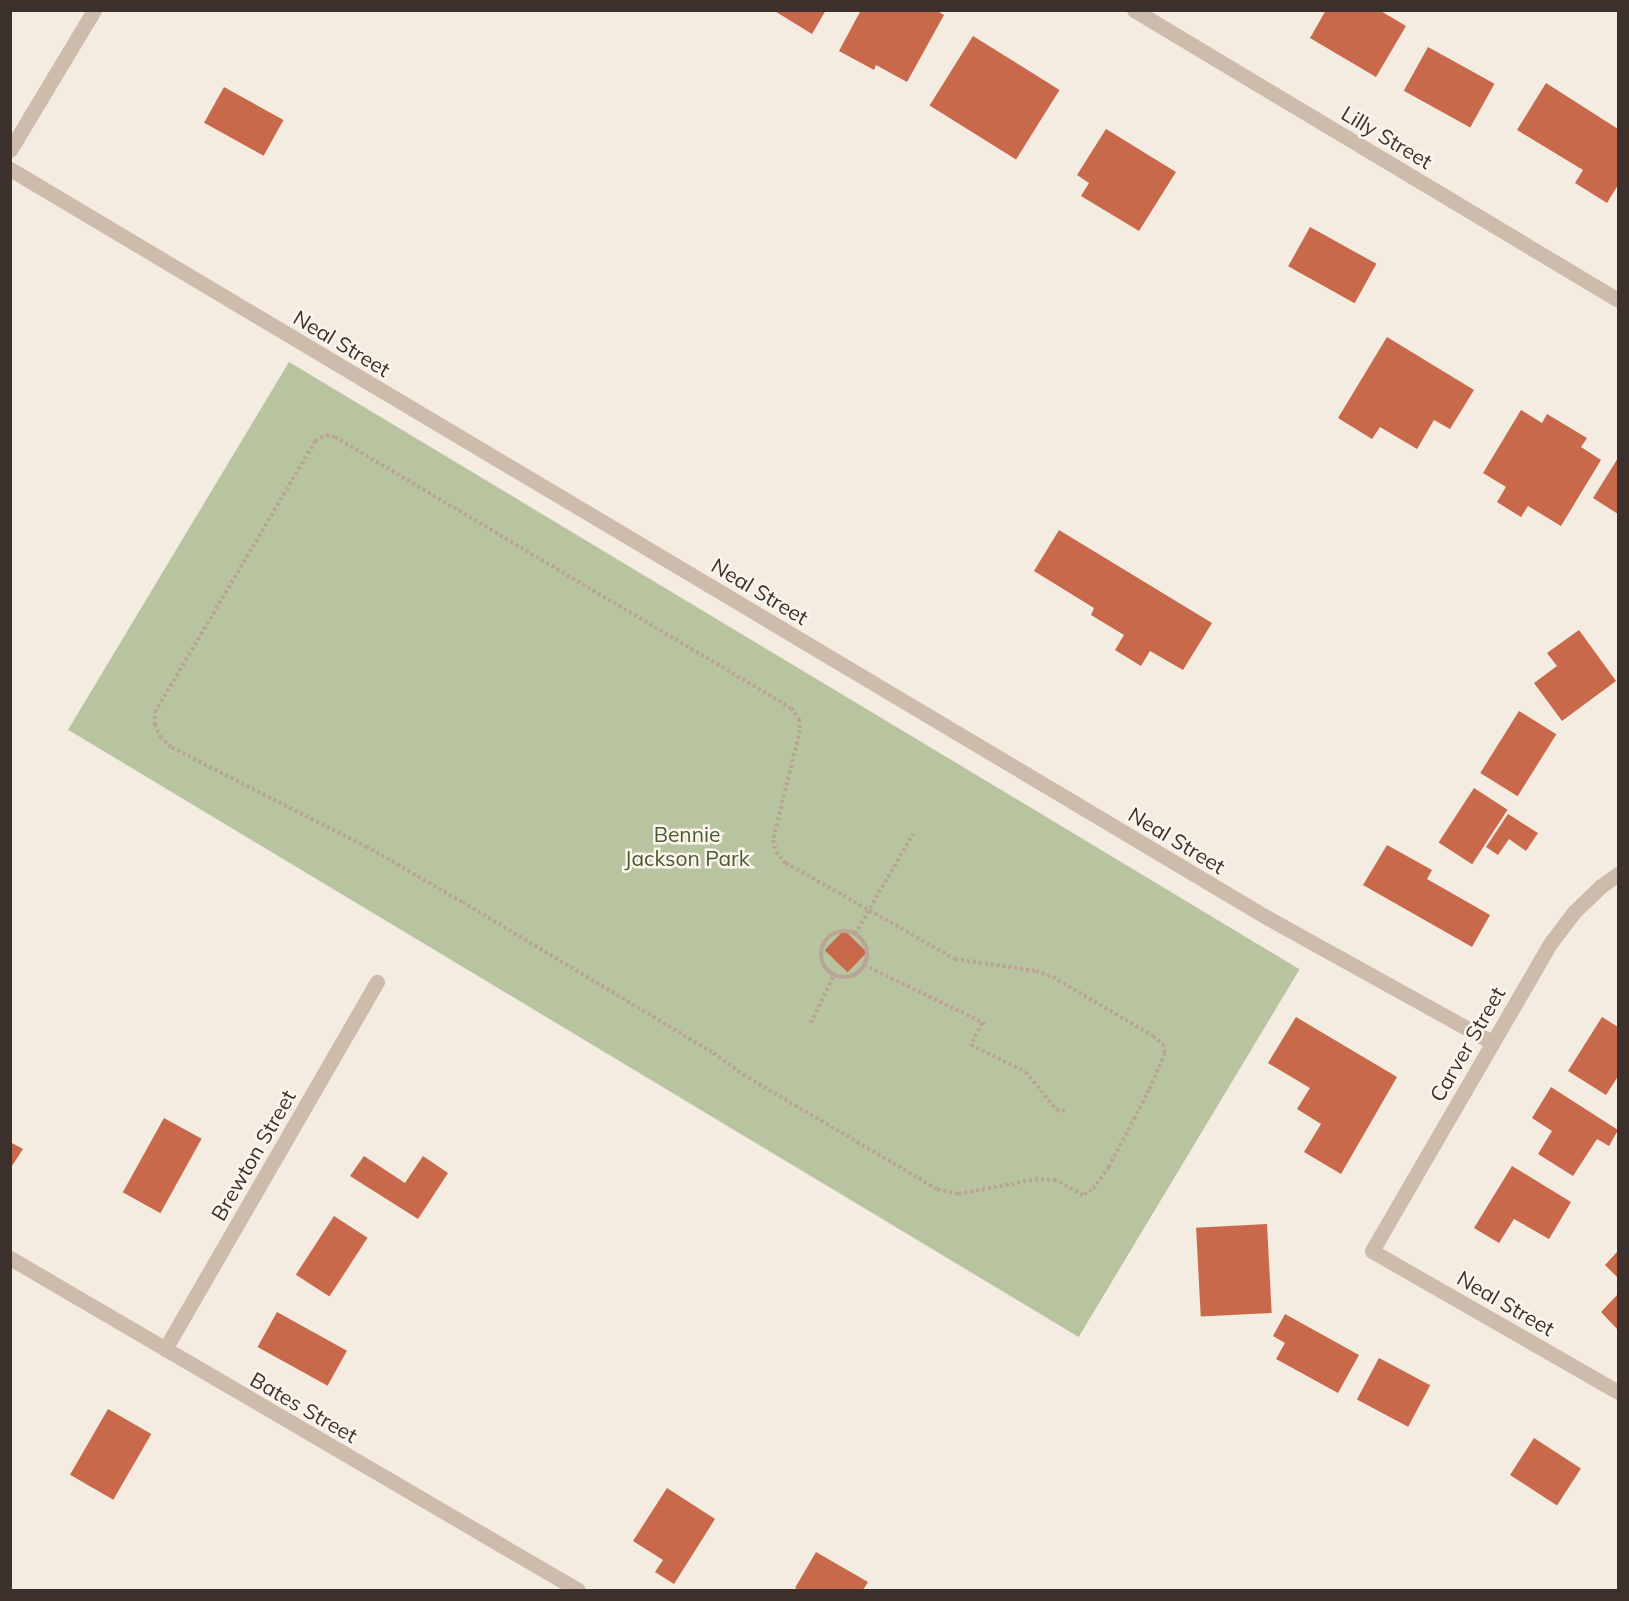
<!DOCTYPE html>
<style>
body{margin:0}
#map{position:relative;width:1629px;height:1601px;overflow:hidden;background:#f4ebe1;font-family:Mulish,sans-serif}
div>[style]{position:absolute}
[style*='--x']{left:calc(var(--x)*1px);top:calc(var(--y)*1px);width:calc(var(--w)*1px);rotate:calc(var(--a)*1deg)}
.green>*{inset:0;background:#b8c4a0;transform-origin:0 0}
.building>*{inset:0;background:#c8694b;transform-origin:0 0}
.path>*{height:4px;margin-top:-2px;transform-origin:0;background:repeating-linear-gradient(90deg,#b9a596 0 3px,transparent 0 6px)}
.path>.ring{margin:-2px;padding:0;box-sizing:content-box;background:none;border:4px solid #b9a596;border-radius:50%}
.minor>*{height:15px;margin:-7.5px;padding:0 7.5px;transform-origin:7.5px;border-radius:7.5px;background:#cdbbac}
span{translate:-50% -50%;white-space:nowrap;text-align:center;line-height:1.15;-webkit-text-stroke:5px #fbf5ee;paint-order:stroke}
.street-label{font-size:21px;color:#3b302b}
.park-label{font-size:21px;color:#4a5a2e}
.frame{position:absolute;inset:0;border:12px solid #3b302b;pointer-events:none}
</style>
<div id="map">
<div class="green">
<div style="left:289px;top:362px;width:1179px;height:429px;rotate:31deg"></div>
</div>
<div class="building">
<div style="clip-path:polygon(773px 10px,826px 10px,812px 34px)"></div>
<div style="clip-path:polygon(861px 10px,936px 10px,944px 15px,907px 82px,876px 65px,874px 70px,839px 51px)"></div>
<div style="clip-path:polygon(1326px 10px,1379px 10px,1406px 26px,1376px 77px,1310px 38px)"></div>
<div style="left:973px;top:36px;width:102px;height:82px;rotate:32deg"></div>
<div style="left:1428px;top:47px;width:76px;height:50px;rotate:29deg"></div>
<div style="clip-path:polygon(1546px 83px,1618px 129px,1618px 185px,1607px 203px,1575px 183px,1583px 170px,1517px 130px)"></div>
<div style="left:224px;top:87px;width:68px;height:41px;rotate:29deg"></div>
<div style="clip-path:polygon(1106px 129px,1176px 172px,1139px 231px,1081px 196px,1089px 183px,1077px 175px)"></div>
<div style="left:1310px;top:227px;width:76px;height:45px;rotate:29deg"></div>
<div style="clip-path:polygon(1387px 337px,1474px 390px,1450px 429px,1434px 420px,1417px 449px,1380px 427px,1372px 439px,1338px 418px)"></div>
<div style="clip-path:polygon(1521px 410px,1542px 423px,1547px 414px,1587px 438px,1581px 447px,1601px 460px,1561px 526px,1528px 506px,1521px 517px,1497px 502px,1506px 487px,1483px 473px)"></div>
<div style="clip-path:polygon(1618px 458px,1618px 514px,1593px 498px)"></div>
<div style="clip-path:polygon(1059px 530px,1212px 623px,1183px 670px,1150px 651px,1141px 666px,1115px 650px,1124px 635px,1091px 615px,1094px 608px,1034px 571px)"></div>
<div style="clip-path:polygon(1579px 630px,1616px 681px,1562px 721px,1534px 683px,1557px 666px,1547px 653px)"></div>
<div style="left:1519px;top:711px;width:44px;height:73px;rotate:32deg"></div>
<div style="left:1474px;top:788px;width:40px;height:65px;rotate:33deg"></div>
<div style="clip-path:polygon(1508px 814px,1538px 833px,1526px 851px,1509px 839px,1498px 855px,1486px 847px)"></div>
<div style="clip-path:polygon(1387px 845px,1432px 870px,1427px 879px,1490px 915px,1472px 947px,1363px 885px)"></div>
<div style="left:844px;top:930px;width:32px;height:28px;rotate:44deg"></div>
<div style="clip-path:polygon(1296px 1017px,1397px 1077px,1341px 1174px,1304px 1152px,1321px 1124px,1297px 1109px,1310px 1088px,1268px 1063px)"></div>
<div style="clip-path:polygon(1602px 1017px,1618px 1027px,1618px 1079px,1617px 1078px,1606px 1095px,1568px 1071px)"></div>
<div style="clip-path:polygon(1551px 1087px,1618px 1130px,1609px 1146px,1597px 1139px,1573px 1176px,1538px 1154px,1552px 1131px,1532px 1118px)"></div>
<div style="left:164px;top:1118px;width:43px;height:85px;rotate:29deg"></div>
<div style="clip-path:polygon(10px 1142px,23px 1149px,10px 1169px)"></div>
<div style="clip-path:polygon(364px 1156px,405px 1183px,423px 1156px,448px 1173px,418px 1219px,350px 1176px)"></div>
<div style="clip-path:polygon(1512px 1166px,1571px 1202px,1549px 1239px,1514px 1219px,1499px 1243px,1474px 1228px)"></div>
<div style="left:334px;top:1216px;width:40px;height:70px;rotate:33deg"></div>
<div style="left:1267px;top:1224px;width:89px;height:71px;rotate:87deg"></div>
<div style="clip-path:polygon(1618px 1251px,1618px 1278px,1605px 1265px)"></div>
<div style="clip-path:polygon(1618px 1294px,1618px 1330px,1601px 1312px)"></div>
<div style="left:277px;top:1312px;width:80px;height:40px;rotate:29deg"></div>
<div style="clip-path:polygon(1285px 1314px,1359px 1355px,1338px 1393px,1276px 1359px,1285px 1343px,1273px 1336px)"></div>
<div style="left:1379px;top:1358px;width:58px;height:47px;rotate:28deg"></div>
<div style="left:108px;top:1409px;width:50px;height:76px;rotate:30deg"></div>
<div style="left:1534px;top:1438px;width:56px;height:44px;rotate:33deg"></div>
<div style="clip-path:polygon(667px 1488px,715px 1519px,674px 1584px,655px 1572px,663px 1560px,633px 1541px)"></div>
<div style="clip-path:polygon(816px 1552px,868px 1582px,863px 1590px,799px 1590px,795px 1588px)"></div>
</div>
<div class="path">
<div style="--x:326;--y:435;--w:9;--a:13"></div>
<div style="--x:335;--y:437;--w:530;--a:30.72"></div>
<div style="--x:791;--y:708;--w:14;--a:54"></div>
<div style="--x:799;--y:719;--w:11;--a:85"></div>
<div style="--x:800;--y:730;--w:113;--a:103.8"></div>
<div style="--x:773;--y:840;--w:12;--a:76"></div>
<div style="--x:776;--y:852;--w:15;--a:48"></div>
<div style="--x:786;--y:863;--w:194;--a:29.6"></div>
<div style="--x:955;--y:959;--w:82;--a:8.4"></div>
<div style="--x:1036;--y:971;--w:18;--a:19"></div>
<div style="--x:1053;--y:977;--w:116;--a:30.5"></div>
<div style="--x:1153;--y:1036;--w:13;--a:39"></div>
<div style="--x:1163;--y:1044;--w:9;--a:77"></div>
<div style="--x:1165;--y:1053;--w:40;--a:113.4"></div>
<div style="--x:1149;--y:1090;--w:87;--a:117.5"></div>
<div style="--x:1109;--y:1167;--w:29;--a:126"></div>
<div style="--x:1092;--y:1190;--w:10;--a:151"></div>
<div style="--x:1083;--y:1195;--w:31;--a:-151"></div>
<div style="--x:1056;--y:1180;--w:18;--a:-177"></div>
<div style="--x:1038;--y:1179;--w:81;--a:169.4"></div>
<div style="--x:958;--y:1194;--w:22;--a:-167"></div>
<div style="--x:937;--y:1189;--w:223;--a:-149.5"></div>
<div style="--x:745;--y:1076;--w:41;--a:-144"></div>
<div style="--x:712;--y:1052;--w:292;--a:-149"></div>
<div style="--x:462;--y:902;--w:110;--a:-149.9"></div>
<div style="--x:367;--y:847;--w:220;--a:-153"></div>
<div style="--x:171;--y:747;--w:13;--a:-138"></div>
<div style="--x:161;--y:738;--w:14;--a:-115"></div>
<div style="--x:155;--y:725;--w:13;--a:-90"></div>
<div style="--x:155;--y:712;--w:315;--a:-59.4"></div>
<div style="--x:315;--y:441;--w:13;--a:-29"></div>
<div class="ring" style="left:821px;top:931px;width:42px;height:42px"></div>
<div style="--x:855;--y:934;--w:116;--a:-59.9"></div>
<div style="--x:864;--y:965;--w:136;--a:25.8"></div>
<div style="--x:811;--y:1023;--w:53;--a:-64.4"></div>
<div style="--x:982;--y:1023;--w:25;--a:117"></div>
<div style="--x:971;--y:1045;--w:61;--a:26.1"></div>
<div style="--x:1026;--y:1072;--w:48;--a:51"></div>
<div style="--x:1056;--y:1109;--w:9;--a:13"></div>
</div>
<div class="minor">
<div style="--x:1134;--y:10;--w:564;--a:30.93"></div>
<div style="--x:10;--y:150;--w:163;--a:-59"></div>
<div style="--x:10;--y:169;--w:1464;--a:30.77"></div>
<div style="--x:1268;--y:918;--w:256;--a:29"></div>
<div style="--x:1618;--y:874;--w:21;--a:145"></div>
<div style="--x:1601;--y:886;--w:37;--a:136"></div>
<div style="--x:1574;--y:912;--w:38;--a:127"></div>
<div style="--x:1551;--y:942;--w:357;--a:120.1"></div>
<div style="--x:1372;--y:1251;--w:284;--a:29.8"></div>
<div style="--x:10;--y:1258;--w:658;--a:30.31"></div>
<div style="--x:165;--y:1349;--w:424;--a:-60"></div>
</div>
<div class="street-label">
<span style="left:1387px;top:137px;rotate:31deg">Lilly Street</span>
<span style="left:342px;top:343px;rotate:31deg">Neal Street</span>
<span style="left:760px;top:591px;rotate:31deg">Neal Street</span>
<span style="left:1177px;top:840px;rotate:31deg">Neal Street</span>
<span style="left:1467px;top:1044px;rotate:-60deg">Carver Street</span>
<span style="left:253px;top:1155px;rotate:-60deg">Brewton Street</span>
<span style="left:1506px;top:1303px;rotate:30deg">Neal Street</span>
<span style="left:304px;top:1407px;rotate:30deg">Bates Street</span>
</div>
<div class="park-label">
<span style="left:687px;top:846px">Bennie<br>Jackson Park</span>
</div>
<div class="frame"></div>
</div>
